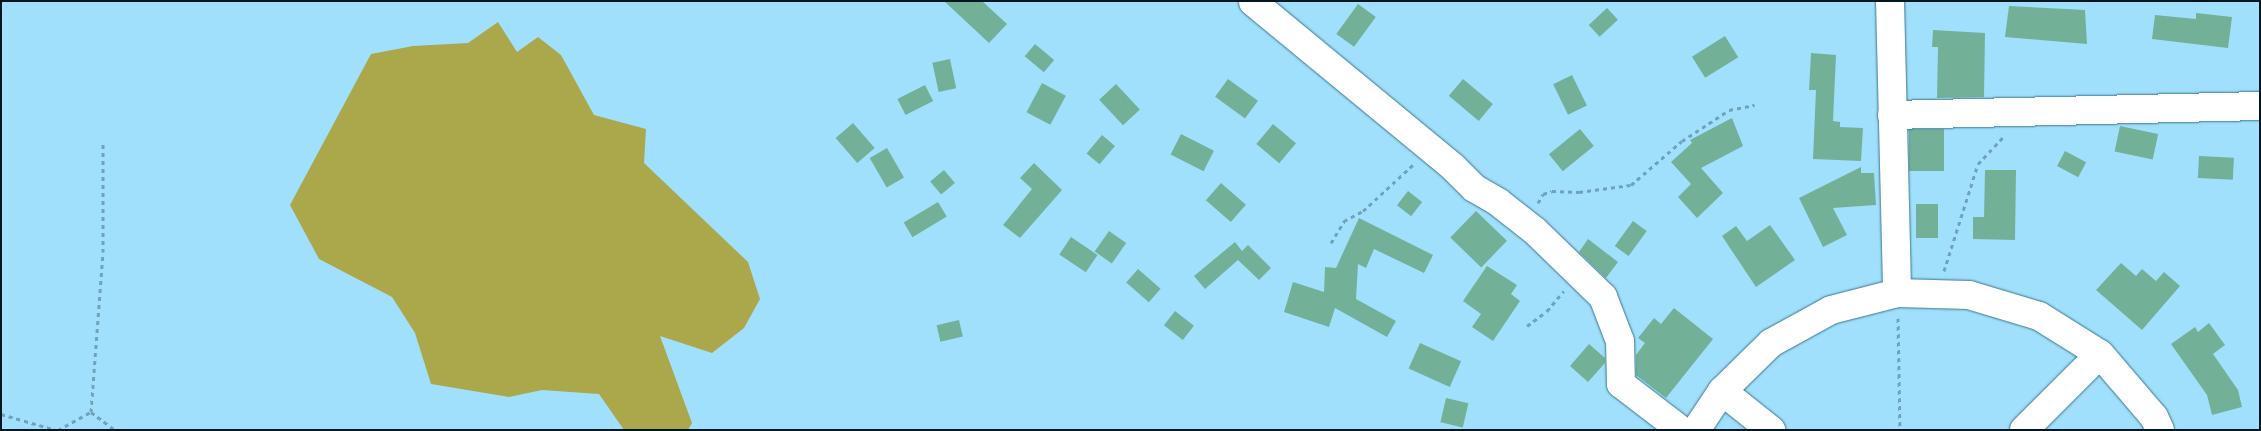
<!DOCTYPE html>
<style>
body{margin:0}
#map{position:relative;width:2261px;height:431px;overflow:hidden;background:#a1e0fc;font-family:"Fira Sans Condensed",sans-serif}
div>[style]{position:absolute}
[style*='--x']{left:calc(var(--x)*1px);top:calc(var(--y)*1px);width:calc(var(--w)*1px);rotate:calc(var(--a)*1deg)}
.forest>*{inset:0;background:#aaa84a}
.building>*{inset:0;background:#72b198;transform-origin:0 0}
.path>*{height:3px;margin-top:-1.5px;transform-origin:0;background:repeating-linear-gradient(90deg,#70a3b9 0 4px,transparent 0 8px)}
.roads{filter:drop-shadow(0 0 1px #39768f) drop-shadow(0 0 1px #39768f)}
.minor>*{height:28px;margin:-14px;padding:0 14px;transform-origin:14px;border-radius:14px;background:#fff}
span{translate:-50% -50%;white-space:nowrap;text-align:center;line-height:1.15;-webkit-text-stroke:4px #ecf8fe;paint-order:stroke}
.frame{position:absolute;inset:0;border:2px solid #001620;pointer-events:none}
</style>
<div id="map">
<div class="forest">
<div style="clip-path:polygon(498px 22px,517px 52px,538px 37px,561px 55px,594px 115px,646px 129px,644px 163px,748px 262px,760px 299px,744px 328px,712px 353px,660px 336px,692px 423px,688px 430px,624px 430px,599px 394px,542px 390px,509px 397px,431px 384px,415px 333px,392px 297px,319px 259px,290px 205px,371px 54px,413px 46px,468px 43px)"></div>
</div>
<div class="building">
<div style="clip-path:polygon(944px 1px,982px 1px,1007px 24px,989px 43px)"></div>
<div style="left:1358px;top:4px;width:22px;height:37px;rotate:36deg"></div>
<div style="clip-path:polygon(2009px 6px,2085px 10px,2087px 44px,2005px 37px)"></div>
<div style="left:1607px;top:8px;width:16px;height:25px;rotate:47deg"></div>
<div style="clip-path:polygon(2196px 13px,2232px 17px,2228px 48px,2152px 39px,2155px 15px,2196px 19px)"></div>
<div style="clip-path:polygon(1933px 30px,1985px 33px,1984px 97px,1937px 98px,1938px 47px,1932px 47px)"></div>
<div style="left:1725px;top:36px;width:25px;height:39px;rotate:58deg"></div>
<div style="left:1035px;top:44px;width:25px;height:16px;rotate:40deg"></div>
<div style="clip-path:polygon(1811px 53px,1836px 55px,1833px 121px,1840px 122px,1840px 127px,1863px 128px,1861px 161px,1813px 159px,1816px 90px,1809px 90px)"></div>
<div style="left:950px;top:59px;width:30px;height:18px;rotate:78deg"></div>
<div style="left:1572px;top:75px;width:34px;height:21px;rotate:64deg"></div>
<div style="left:1228px;top:79px;width:37px;height:22px;rotate:36deg"></div>
<div style="left:1463px;top:79px;width:39px;height:22px;rotate:40deg"></div>
<div style="left:1042px;top:83px;width:27px;height:33px;rotate:28deg"></div>
<div style="left:1116px;top:84px;width:35px;height:23px;rotate:47deg"></div>
<div style="left:925px;top:85px;width:18px;height:31px;rotate:63deg"></div>
<div style="clip-path:polygon(1732px 118px,1743px 146px,1701px 168px,1723px 193px,1697px 218px,1678px 197px,1691px 184px,1671px 162px,1692px 143px,1690px 140px)"></div>
<div style="left:853px;top:123px;width:33px;height:23px;rotate:49deg"></div>
<div style="left:1273px;top:124px;width:30px;height:26px;rotate:40deg"></div>
<div style="left:2120px;top:126px;width:39px;height:26px;rotate:12deg"></div>
<div style="left:1580px;top:129px;width:22px;height:40px;rotate:51deg"></div>
<div style="left:1944px;top:129px;width:42px;height:35px;rotate:90deg"></div>
<div style="left:1181px;top:134px;width:37px;height:23px;rotate:27deg"></div>
<div style="left:1102px;top:135px;width:17px;height:24px;rotate:40deg"></div>
<div style="left:887px;top:148px;width:34px;height:20px;rotate:60deg"></div>
<div style="left:2065px;top:151px;width:24px;height:17px;rotate:28deg"></div>
<div style="left:2199px;top:156px;width:35px;height:22px;rotate:3deg"></div>
<div style="clip-path:polygon(1034px 163px,1062px 190px,1020px 238px,1003px 225px,1032px 189px,1020px 178px)"></div>
<div style="clip-path:polygon(1861px 167px,1861px 173px,1874px 173px,1876px 205px,1833px 208px,1847px 235px,1823px 247px,1799px 198px)"></div>
<div style="left:944px;top:170px;width:17px;height:18px;rotate:50deg"></div>
<div style="clip-path:polygon(1985px 170px,2016px 170px,2015px 240px,1973px 239px,1973px 217px,1984px 217px)"></div>
<div style="left:1221px;top:183px;width:33px;height:23px;rotate:41deg"></div>
<div style="left:1408px;top:191px;width:18px;height:18px;rotate:38deg"></div>
<div style="left:938px;top:202px;width:17px;height:40px;rotate:59deg"></div>
<div style="left:1916px;top:204px;width:22px;height:34px"></div>
<div style="left:1476px;top:211px;width:43px;height:37px;rotate:44deg"></div>
<div style="clip-path:polygon(1359px 218px,1433px 255px,1424px 273px,1374px 249px,1366px 268px,1358px 264px,1356px 299px,1396px 321px,1387px 337px,1335px 308px,1329px 327px,1284px 312px,1293px 282px,1324px 292px,1325px 267px,1336px 268px)"></div>
<div style="left:1633px;top:221px;width:17px;height:31px;rotate:36deg"></div>
<div style="clip-path:polygon(1770px 225px,1795px 260px,1756px 287px,1722px 236px,1736px 226px,1747px 241px)"></div>
<div style="left:1109px;top:231px;width:21px;height:25px;rotate:35deg"></div>
<div style="left:1071px;top:237px;width:32px;height:21px;rotate:34deg"></div>
<div style="clip-path:polygon(1588px 239px,1618px 262px,1606px 278px,1579px 252px)"></div>
<div style="clip-path:polygon(1235px 242px,1242px 251px,1248px 245px,1271px 268px,1259px 280px,1238px 260px,1205px 289px,1194px 276px)"></div>
<div style="clip-path:polygon(2121px 263px,2136px 276px,2142px 269px,2156px 281px,2164px 272px,2180px 286px,2142px 330px,2096px 290px)"></div>
<div style="clip-path:polygon(1487px 266px,1517px 285px,1511px 294px,1520px 301px,1493px 341px,1472px 327px,1481px 314px,1463px 301px)"></div>
<div style="left:1138px;top:269px;width:30px;height:18px;rotate:41deg"></div>
<div style="clip-path:polygon(1674px 308px,1713px 339px,1666px 398px,1636px 375px,1636px 355px,1645px 343px,1638px 338px,1654px 318px,1661px 324px)"></div>
<div style="left:1175px;top:311px;width:24px;height:18px;rotate:38deg"></div>
<div style="left:959px;top:320px;width:17px;height:23px;rotate:77deg"></div>
<div style="clip-path:polygon(2209px 323px,2225px 345px,2213px 354px,2238px 390px,2242px 407px,2212px 415px,2207px 395px,2171px 344px,2195px 327px,2198px 332px)"></div>
<div style="left:1420px;top:343px;width:45px;height:28px;rotate:24deg"></div>
<div style="clip-path:polygon(1589px 344px,1605px 358px,1605px 363px,1588px 382px,1570px 366px)"></div>
<div style="left:1446px;top:398px;width:23px;height:25px;rotate:13deg"></div>
</div>
<div class="path">
<div style="--x:1538;--y:203;--w:10;--a:-61"></div>
<div style="--x:1543;--y:194;--w:9;--a:-18"></div>
<div style="--x:1552;--y:191;--w:27;--a:2"></div>
<div style="--x:1579;--y:192;--w:52;--a:-7.7"></div>
<div style="--x:1631;--y:185;--w:67;--a:-40.8"></div>
<div style="--x:1682;--y:141;--w:56;--a:-33.4"></div>
<div style="--x:1729;--y:110;--w:26;--a:-11"></div>
<div style="--x:1331;--y:243;--w:26;--a:-59"></div>
<div style="--x:1344;--y:221;--w:21;--a:-28"></div>
<div style="--x:1363;--y:211;--w:69;--a:-42.7"></div>
<div style="--x:1944;--y:271;--w:112;--a:-72.4"></div>
<div style="--x:1978;--y:164;--w:38;--a:-47"></div>
<div style="--x:1898;--y:318;--w:112;--a:89"></div>
<div style="--x:1527;--y:326;--w:25;--a:-37"></div>
<div style="--x:1547;--y:311;--w:26;--a:-50"></div>
<div style="--x:91;--y:412;--w:160;--a:-85.7"></div>
<div style="--x:103;--y:252;--w:108;--a:-90"></div>
<div style="--x:1;--y:414;--w:57;--a:16.2"></div>
<div style="--x:58;--y:430;--w:38;--a:-29"></div>
<div style="--x:91;--y:412;--w:30;--a:37"></div>
</div>
<div class="roads">
<div class="minor">
<div style="--x:1890;--y:1;--w:292;--a:88.6"></div>
<div style="--x:1253;--y:2;--w:259;--a:39.5"></div>
<div style="--x:1453;--y:167;--w:30;--a:45"></div>
<div style="--x:1474;--y:188;--w:28;--a:30"></div>
<div style="--x:1498;--y:202;--w:47;--a:38.1"></div>
<div style="--x:1535;--y:231;--w:95;--a:44.1"></div>
<div style="--x:1603;--y:297;--w:47;--a:68.9"></div>
<div style="--x:1620;--y:341;--w:43;--a:88.7"></div>
<div style="--x:1621;--y:384;--w:76;--a:37.5"></div>
<div style="--x:1892;--y:115;--w:368;--a:-1.4"></div>
<div style="--x:1722;--y:391;--w:63;--a:38.5"></div>
<div style="--x:1696;--y:430;--w:47;--a:-56.3"></div>
<div style="--x:1722;--y:391;--w:69;--a:-44.4"></div>
<div style="--x:1771;--y:343;--w:68;--a:-28.8"></div>
<div style="--x:1831;--y:310;--w:68;--a:-14.4"></div>
<div style="--x:1897;--y:293;--w:72;--a:1.6"></div>
<div style="--x:1969;--y:295;--w:73;--a:16.7"></div>
<div style="--x:2039;--y:316;--w:72;--a:31.9"></div>
<div style="--x:2100;--y:354;--w:83;--a:49.4"></div>
<div style="--x:2154;--y:417;--w:14;--a:65"></div>
<div style="--x:2024;--y:430;--w:107;--a:-45"></div>
</div>
</div>
<div class="frame"></div>
</div>
